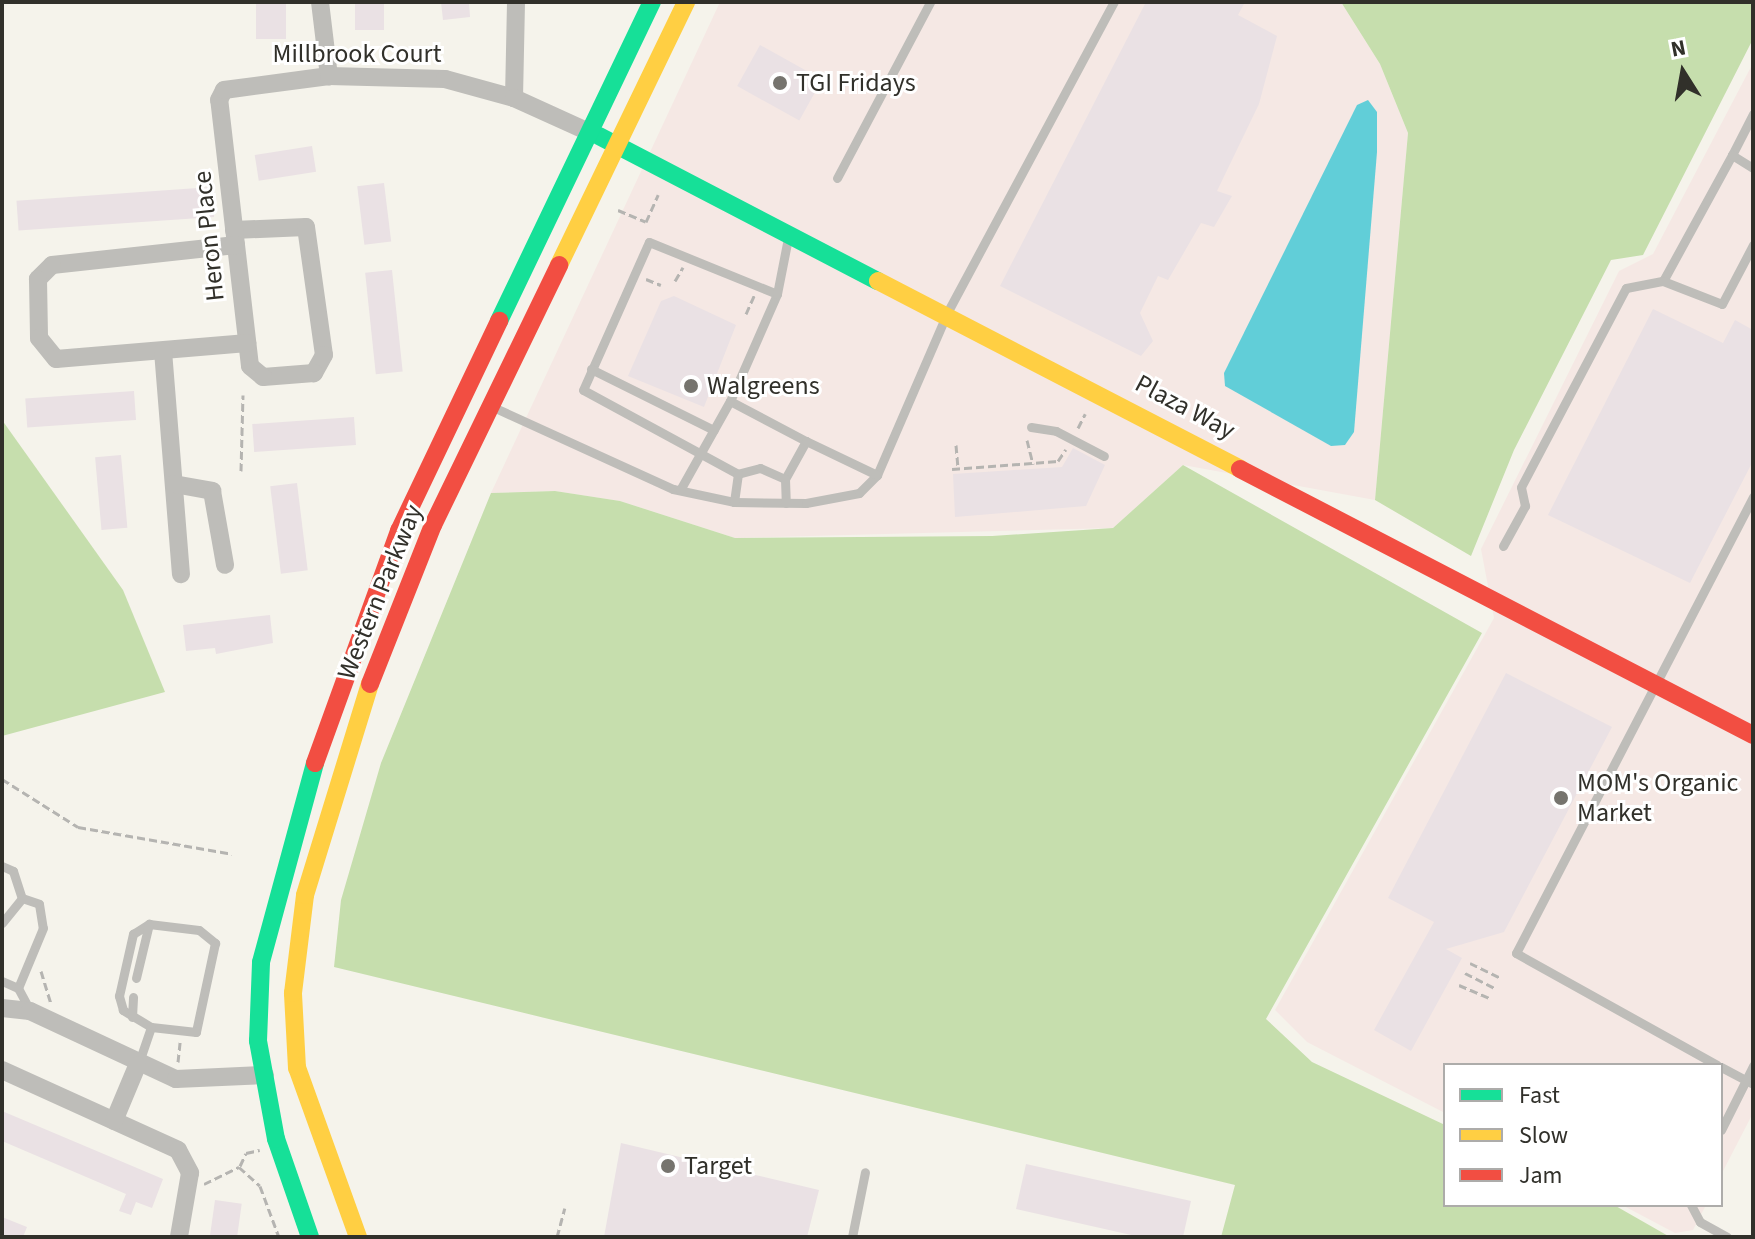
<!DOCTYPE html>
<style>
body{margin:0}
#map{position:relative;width:1755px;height:1239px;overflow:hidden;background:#f5f3eb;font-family:"Source Sans 3",sans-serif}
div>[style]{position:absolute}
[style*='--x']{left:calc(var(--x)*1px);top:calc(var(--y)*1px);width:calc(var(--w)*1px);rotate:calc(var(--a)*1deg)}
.commercial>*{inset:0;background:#f5e8e4}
.forest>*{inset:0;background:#c6dead}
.water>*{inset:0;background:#61ced8}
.building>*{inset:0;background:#eae1e4;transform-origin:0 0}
.path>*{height:3px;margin-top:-1.5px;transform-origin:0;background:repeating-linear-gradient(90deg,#b5b4b1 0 8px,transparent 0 12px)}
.lane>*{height:9px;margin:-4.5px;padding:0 4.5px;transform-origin:4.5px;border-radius:4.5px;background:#bebdb9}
.street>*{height:18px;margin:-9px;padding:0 9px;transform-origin:9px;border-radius:9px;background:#bebdb9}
.fast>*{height:18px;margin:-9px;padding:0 9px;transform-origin:9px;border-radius:9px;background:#16e098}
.slow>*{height:18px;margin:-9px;padding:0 9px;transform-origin:9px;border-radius:9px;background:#ffcf43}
.jam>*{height:18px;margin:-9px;padding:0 9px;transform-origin:9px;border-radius:9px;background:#f24e42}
.dots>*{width:22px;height:22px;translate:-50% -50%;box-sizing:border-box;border:4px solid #fff;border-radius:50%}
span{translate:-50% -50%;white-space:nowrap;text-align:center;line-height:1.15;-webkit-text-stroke:6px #fff;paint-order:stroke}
.street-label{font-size:26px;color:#31302a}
.poi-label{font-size:26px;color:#31302a}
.left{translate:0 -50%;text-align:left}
.frame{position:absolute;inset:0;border:4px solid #31302a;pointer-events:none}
.legend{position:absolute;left:1443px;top:1063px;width:280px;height:144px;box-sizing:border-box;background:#fff;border:2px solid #adacaa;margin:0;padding:10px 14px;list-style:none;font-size:24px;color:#31302a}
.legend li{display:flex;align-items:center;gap:16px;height:40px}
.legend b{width:40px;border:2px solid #adacaa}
.north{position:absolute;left:1643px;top:32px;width:80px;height:80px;-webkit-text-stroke:6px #fff;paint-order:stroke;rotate:349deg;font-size:22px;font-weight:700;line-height:32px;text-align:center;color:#31302a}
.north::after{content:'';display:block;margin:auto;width:28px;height:36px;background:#31302a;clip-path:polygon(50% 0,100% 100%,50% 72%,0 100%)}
</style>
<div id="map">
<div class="commercial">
<div style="clip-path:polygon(720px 2px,1341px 2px,1380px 64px,1408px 133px,1375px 500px,1183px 465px,1113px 528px,735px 538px,620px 501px,555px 491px,491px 493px)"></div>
<div style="clip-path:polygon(1753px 63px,1753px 1113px,1721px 1175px,1721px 1065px,1445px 1065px,1445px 1113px,1307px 1042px,1275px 1010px,1494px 618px,1481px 549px,1619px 271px,1653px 254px)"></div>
<div style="clip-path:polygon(1622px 1205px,1706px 1205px,1693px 1230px,1675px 1233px)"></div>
</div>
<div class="forest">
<div style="clip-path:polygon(1341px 2px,1753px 2px,1753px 39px,1643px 255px,1611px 260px,1514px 450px,1471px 556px,1375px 500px,1408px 133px,1380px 64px)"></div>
<div style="clip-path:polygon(2px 420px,123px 590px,165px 692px,2px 736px)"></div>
<div style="clip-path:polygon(1183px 465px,1482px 633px,1266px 1019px,1312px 1062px,1445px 1125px,1445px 1205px,1614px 1205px,1670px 1237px,1221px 1237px,1235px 1185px,334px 967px,341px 900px,381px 763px,491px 493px,555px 491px,620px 501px,735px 538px,992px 536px,1113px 528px)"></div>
</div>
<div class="water">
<div style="clip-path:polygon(1368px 100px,1377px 112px,1377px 152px,1354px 432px,1345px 445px,1331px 446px,1225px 386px,1224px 373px,1357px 105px)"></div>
</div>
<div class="building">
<div style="left:256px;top:2px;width:30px;height:37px"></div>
<div style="left:355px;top:2px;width:29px;height:28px"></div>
<div style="clip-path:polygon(441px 2px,469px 2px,470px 17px,443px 20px)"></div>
<div style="clip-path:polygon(1146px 2px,1245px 2px,1238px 15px,1277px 36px,1259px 104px,1217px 191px,1232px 196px,1214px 227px,1201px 223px,1168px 280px,1158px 276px,1140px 313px,1153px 341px,1141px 356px,1000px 286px)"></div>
<div style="left:760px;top:45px;width:71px;height:47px;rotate:29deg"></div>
<div style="left:312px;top:146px;width:26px;height:58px;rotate:81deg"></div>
<div style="left:384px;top:183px;width:59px;height:27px;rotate:83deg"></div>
<div style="left:212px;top:187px;width:30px;height:196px;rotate:86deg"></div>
<div style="left:392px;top:270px;width:102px;height:27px;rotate:84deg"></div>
<div style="clip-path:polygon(674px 296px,736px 325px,704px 407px,628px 376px,661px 301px)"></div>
<div style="clip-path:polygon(1653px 309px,1723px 343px,1735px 320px,1753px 330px,1753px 461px,1690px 583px,1548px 515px)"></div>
<div style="left:134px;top:391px;width:29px;height:109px;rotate:86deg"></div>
<div style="left:354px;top:417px;width:28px;height:102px;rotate:86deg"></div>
<div style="clip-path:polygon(1073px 448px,1105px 465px,1086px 506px,955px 517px,953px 474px,1062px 467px)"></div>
<div style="left:121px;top:455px;width:73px;height:26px;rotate:85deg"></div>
<div style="left:297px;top:483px;width:88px;height:27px;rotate:83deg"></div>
<div style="clip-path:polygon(270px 615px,273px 643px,216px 654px,215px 648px,186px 651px,183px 625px)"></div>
<div style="clip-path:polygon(1506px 673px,1612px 727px,1504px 932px,1446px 949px,1462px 958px,1411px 1051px,1374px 1030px,1434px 922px,1388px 898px)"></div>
<div style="clip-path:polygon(2px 1111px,163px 1179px,152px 1208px,136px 1202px,131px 1215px,119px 1211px,126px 1194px,2px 1141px)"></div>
<div style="clip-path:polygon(621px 1143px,819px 1190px,807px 1237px,604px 1237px)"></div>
<div style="clip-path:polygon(1026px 1164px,1191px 1201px,1183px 1237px,1140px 1237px,1016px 1209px)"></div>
<div style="left:215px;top:1200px;width:27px;height:37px;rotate:8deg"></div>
<div style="clip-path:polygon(2px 1217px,27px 1227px,23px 1237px,2px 1237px)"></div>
</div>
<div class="path">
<div style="--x:618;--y:210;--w:30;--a:23"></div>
<div style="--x:646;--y:222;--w:30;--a:-66"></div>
<div style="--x:646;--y:279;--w:16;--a:22"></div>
<div style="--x:675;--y:281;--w:16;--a:-60"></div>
<div style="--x:746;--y:314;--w:20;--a:-66"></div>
<div style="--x:1078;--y:428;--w:16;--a:-63"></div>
<div style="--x:1027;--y:440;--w:25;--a:76"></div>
<div style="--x:956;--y:445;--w:23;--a:85"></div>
<div style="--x:952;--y:469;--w:106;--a:-4.3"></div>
<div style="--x:1058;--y:461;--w:14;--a:-56"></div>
<div style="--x:241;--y:471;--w:76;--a:-88.5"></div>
<div style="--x:2;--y:779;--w:90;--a:32.3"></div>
<div style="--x:78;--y:827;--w:156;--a:9.9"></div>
<div style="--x:1603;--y:814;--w:15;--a:23"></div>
<div style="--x:1470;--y:963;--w:34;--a:26"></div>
<div style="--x:41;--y:971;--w:34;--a:73"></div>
<div style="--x:1465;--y:973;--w:34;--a:27"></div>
<div style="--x:1459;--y:985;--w:34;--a:23"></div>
<div style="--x:178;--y:1062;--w:20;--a:-84"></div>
<div style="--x:240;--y:1166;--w:14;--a:-65"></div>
<div style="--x:246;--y:1153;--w:14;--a:-12"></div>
<div style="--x:204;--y:1184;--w:39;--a:-26"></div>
<div style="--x:239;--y:1167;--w:28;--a:42"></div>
<div style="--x:260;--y:1186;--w:54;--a:69.6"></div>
<div style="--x:557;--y:1237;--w:30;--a:-75"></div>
</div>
<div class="lane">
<div style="--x:1732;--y:155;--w:46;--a:-62.9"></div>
<div style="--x:837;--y:178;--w:199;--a:-62.1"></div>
<div style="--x:1663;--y:281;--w:144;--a:-61.3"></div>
<div style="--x:1732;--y:155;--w:25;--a:32"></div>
<div style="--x:777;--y:294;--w:117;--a:113.7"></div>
<div style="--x:730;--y:401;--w:86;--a:27.8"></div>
<div style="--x:806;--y:441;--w:43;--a:118.9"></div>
<div style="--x:785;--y:479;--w:27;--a:-156"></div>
<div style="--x:760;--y:468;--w:23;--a:165"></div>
<div style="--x:738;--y:474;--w:176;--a:-151.5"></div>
<div style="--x:583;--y:390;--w:162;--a:-66"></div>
<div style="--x:649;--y:242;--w:138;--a:22.1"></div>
<div style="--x:777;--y:294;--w:57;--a:-78.9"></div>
<div style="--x:591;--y:369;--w:137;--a:26.4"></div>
<div style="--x:493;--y:407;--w:198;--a:24.5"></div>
<div style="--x:673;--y:489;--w:62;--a:12"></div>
<div style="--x:734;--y:502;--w:72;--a:0.8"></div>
<div style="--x:806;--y:503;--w:54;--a:-10.7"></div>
<div style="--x:859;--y:493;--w:25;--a:-45"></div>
<div style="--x:877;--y:475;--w:176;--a:-66.6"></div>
<div style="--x:947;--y:313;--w:353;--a:-61.8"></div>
<div style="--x:1031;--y:427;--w:25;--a:9"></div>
<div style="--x:1056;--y:431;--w:54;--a:27.5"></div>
<div style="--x:806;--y:441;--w:79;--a:25.6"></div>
<div style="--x:785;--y:479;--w:24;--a:88"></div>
<div style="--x:680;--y:490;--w:102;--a:-60.7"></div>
<div style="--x:734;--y:502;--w:28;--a:-82"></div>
<div style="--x:1503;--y:546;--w:46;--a:-61.2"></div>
<div style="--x:1525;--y:506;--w:19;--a:-102"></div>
<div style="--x:1521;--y:487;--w:225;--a:-62.2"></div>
<div style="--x:1626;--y:288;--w:38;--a:-11"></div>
<div style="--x:1663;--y:281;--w:63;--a:21.3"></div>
<div style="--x:1722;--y:304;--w:67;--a:-62.3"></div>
<div style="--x:2;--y:866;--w:12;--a:24"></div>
<div style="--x:13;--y:871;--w:28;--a:72"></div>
<div style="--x:22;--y:898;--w:18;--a:19"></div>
<div style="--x:39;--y:904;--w:24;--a:81"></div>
<div style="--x:43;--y:928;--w:65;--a:112.6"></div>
<div style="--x:2;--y:923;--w:32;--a:-51"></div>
<div style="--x:149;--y:924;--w:50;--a:6.8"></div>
<div style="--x:199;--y:930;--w:21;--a:39"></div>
<div style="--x:215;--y:943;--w:91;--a:102.1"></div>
<div style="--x:196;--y:1032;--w:45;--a:-173.7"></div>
<div style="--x:151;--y:1027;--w:33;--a:-149"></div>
<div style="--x:123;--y:1010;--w:15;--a:-106"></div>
<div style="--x:119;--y:996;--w:64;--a:-77.3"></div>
<div style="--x:133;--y:934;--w:19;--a:-32"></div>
<div style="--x:136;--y:978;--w:56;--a:-76.5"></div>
<div style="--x:2;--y:981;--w:17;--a:24"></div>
<div style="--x:18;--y:988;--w:26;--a:62"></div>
<div style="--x:132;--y:1017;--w:20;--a:-87"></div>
<div style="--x:138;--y:1065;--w:40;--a:-71.1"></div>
<div style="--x:1717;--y:1065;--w:230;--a:-150.9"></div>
<div style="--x:1516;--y:953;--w:514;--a:-62.54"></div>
<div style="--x:1721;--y:1067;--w:36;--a:28"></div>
<div style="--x:1721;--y:1130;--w:72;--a:-63.4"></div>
<div style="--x:1691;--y:1205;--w:19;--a:62"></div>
<div style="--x:1700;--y:1222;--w:31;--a:29"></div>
<div style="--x:852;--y:1237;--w:66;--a:-78.7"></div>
</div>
<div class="street">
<div style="--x:320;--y:2;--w:75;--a:83.1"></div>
<div style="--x:514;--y:98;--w:96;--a:-88.8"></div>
<div style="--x:234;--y:230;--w:72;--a:-2.4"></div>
<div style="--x:306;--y:227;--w:129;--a:82"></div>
<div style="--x:324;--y:355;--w:21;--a:119"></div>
<div style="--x:314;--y:373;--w:51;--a:175.5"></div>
<div style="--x:263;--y:377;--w:17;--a:-140"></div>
<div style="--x:250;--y:366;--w:268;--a:-96.6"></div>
<div style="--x:219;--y:100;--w:11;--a:-63"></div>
<div style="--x:224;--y:90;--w:106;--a:-7.6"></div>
<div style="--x:329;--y:76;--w:116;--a:1.5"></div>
<div style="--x:445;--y:79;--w:72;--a:15.4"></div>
<div style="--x:514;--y:98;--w:82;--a:24.4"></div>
<div style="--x:236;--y:245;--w:185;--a:173.8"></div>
<div style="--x:52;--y:265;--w:20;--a:135"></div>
<div style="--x:38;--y:279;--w:59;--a:89"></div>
<div style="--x:39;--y:338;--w:27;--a:51"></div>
<div style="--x:56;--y:359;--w:192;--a:-4.8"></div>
<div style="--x:163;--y:351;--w:224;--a:85.4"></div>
<div style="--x:174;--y:484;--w:39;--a:10"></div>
<div style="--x:212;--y:491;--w:75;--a:80"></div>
<div style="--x:2;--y:1008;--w:28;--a:6"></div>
<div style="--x:30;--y:1011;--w:161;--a:25"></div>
<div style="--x:176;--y:1079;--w:89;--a:-2.6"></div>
<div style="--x:2;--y:1070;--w:193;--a:24.4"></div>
<div style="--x:178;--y:1150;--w:26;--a:62"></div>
<div style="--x:190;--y:1173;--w:65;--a:99.8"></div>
<div style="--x:114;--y:1121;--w:60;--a:-67.3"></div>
</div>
<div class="fast">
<div style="--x:599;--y:136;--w:314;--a:27.5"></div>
<div style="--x:499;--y:321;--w:354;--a:-64.4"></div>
<div style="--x:310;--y:1237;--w:104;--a:-109.1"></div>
<div style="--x:276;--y:1139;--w:100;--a:-100.4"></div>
<div style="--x:258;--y:1041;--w:79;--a:-87.8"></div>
<div style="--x:261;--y:962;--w:206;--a:-74.8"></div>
</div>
<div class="slow">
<div style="--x:559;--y:265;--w:292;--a:-64.2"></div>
<div style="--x:878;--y:281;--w:408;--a:27.4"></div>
<div style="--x:358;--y:1237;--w:180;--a:-109.8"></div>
<div style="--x:297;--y:1068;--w:75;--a:-93.1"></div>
<div style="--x:293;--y:993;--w:99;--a:-83"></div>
<div style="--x:305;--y:895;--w:221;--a:-72.9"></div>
</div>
<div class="jam">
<div style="--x:1240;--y:469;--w:578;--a:27.41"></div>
<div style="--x:370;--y:684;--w:171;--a:-68.4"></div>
<div style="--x:433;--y:525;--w:289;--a:-64.1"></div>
<div style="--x:315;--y:763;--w:247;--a:-70.1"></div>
<div style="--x:399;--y:531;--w:233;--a:-64.5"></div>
</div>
<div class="dots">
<div style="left:780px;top:83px;background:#76746e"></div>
<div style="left:691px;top:386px;background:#76746e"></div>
<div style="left:1561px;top:798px;background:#76746e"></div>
<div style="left:668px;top:1166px;background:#76746e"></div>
</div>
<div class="street-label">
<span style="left:357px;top:54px">Millbrook Court</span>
<span style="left:209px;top:236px;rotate:-96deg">Heron Place</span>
<span style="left:1185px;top:407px;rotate:28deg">Plaza Way</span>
<span style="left:380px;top:592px;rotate:-68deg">Western Parkway</span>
</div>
<div class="poi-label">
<span class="left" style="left:796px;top:83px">TGI Fridays</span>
<span class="left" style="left:707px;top:386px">Walgreens</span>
<span class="left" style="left:1577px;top:798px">MOM's Organic<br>Market</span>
<span class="left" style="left:684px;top:1166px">Target</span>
</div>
<div class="frame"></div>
<ul class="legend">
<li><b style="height:10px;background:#16e098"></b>Fast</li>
<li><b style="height:10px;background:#ffcf43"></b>Slow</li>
<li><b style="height:10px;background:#f24e42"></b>Jam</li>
</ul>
<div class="north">N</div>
</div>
